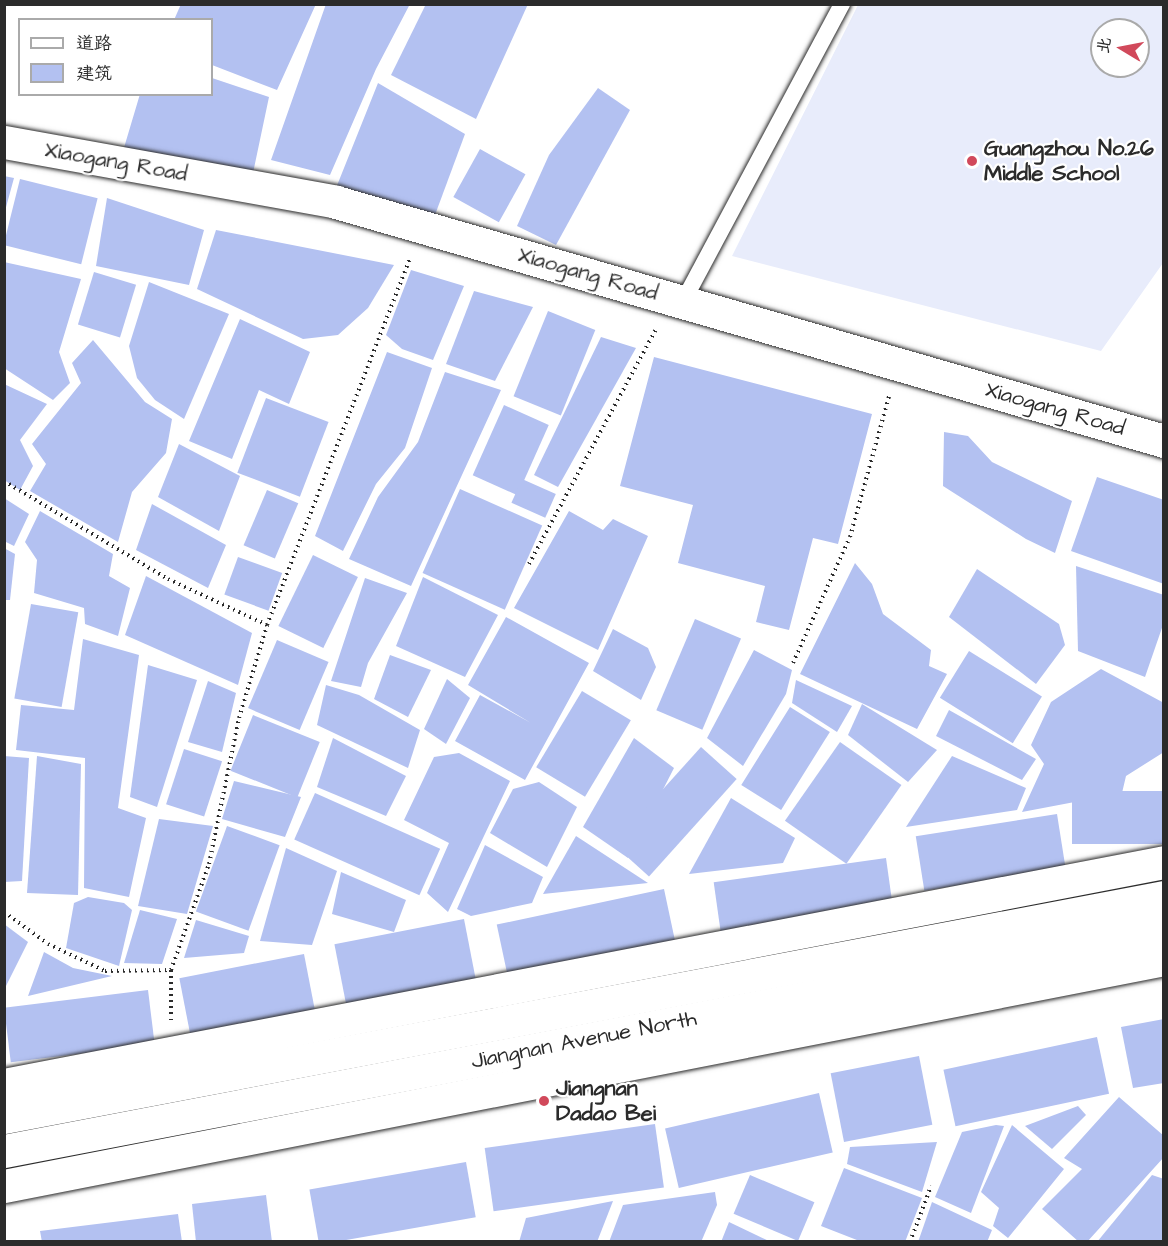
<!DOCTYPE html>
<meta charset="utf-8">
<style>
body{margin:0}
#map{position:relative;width:1168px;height:1246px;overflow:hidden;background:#fff;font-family:"Architects Daughter","LXGW WenKai TC",sans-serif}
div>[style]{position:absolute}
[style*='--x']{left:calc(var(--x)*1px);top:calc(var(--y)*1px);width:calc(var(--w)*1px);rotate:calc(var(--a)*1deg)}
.built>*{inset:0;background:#e8ecfb}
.building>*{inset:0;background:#b3c1f1;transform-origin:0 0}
.path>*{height:4px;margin-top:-2px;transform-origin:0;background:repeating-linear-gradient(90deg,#2b2b2b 0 1.5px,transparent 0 6px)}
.roads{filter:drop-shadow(0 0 2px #2b2b2b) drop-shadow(0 0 2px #2b2b2b)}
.lane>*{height:16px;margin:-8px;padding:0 8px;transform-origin:8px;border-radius:8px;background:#fff}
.street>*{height:33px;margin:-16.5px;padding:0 16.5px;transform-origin:16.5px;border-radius:16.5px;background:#fff}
.secondary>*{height:33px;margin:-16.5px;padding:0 16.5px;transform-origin:16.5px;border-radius:16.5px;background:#fff}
.primary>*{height:33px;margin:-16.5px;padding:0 16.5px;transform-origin:16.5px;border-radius:16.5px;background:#fff}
.dots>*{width:16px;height:16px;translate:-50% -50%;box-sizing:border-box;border:3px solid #fff;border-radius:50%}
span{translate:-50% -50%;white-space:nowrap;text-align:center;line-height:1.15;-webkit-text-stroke:4.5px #fff;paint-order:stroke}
.poi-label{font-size:22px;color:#2b2b2b;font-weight:700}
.left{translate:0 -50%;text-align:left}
.street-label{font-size:22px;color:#2b2b2b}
.frame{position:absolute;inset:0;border:6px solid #2b2b2b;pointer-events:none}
.legend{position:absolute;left:18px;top:18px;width:195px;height:78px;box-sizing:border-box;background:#fff;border:2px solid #aaa;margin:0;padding:8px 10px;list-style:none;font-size:18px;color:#2b2b2b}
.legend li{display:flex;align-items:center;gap:12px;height:30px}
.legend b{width:30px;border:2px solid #aaa}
.north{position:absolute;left:1090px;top:18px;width:60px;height:60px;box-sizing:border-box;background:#fff;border:2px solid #aaa;border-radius:50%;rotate:280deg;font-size:16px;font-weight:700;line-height:24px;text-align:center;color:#2b2b2b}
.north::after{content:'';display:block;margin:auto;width:21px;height:27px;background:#d1495b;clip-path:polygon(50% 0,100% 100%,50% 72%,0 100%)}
</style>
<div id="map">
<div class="built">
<div style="clip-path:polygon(evenodd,858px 5px,1163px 5px,1163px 263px,1101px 351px,732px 256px,858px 5px,1102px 30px,1138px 30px,1138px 66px,1102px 66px,1102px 30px)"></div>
</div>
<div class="building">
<div style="clip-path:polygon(181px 4px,316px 4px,277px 90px,212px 65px,212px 20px,174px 20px)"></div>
<div style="clip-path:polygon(326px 4px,410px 4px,376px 69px,330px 175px,271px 160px)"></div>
<div style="clip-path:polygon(426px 4px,528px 4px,476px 119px,391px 75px)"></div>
<div style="clip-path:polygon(212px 78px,269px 97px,253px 173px,123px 151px,140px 94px,212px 94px)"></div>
<div style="clip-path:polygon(378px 83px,465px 134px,435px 215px,336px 188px)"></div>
<div style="clip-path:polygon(598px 88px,630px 110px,556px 245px,517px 226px,549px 155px)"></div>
<div style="left:480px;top:149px;width:52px;height:55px;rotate:29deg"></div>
<div style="clip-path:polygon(4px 176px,14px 178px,5px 211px,4px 211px)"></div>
<div style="left:20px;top:179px;width:80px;height:68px;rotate:14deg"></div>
<div style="clip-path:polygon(107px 198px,204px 230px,189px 285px,96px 266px)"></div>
<div style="clip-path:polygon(216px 230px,394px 265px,368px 308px,338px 335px,303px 339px,197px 289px)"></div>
<div style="clip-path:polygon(4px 262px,81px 279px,59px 352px,70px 383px,53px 400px,4px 368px)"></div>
<div style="clip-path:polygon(411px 270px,464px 286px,433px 360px,402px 349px,386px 335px)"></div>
<div style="left:94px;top:272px;width:44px;height:55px;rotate:17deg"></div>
<div style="clip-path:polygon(149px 282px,229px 314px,184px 419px,155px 400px,137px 378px,129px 346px)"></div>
<div style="clip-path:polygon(474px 291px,533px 307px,495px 381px,446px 364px)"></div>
<div style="left:548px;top:311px;width:51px;height:92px;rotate:22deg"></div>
<div style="clip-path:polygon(240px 319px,310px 352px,289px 404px,259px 390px,232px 459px,189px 441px)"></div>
<div style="clip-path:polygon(601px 337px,636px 348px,558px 487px,534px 475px)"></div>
<div style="clip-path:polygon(93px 340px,145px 402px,172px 419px,166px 453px,132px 492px,118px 542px,30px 491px,46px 464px,32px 444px,81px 383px,72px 363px)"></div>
<div style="clip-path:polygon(387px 352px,432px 368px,405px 448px,376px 484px,343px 551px,315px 536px)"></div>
<div style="clip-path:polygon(654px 357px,872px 414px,838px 544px,813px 538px,789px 630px,756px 622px,765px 586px,678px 563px,693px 505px,620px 486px)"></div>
<div style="clip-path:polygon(445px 372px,501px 390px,411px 586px,349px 559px,378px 497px,418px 442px)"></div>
<div style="clip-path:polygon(4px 384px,47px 404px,20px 440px,33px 466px,20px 490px,4px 480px)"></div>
<div style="left:266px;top:398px;width:67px;height:80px;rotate:21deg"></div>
<div style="left:504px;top:405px;width:49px;height:77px;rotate:24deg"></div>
<div style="clip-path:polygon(944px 432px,968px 436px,992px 462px,1072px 501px,1055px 553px,1026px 539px,943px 486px)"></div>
<div style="clip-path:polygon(179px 444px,240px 476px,219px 531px,158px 497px)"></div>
<div style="clip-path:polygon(1097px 477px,1164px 500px,1164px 584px,1071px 551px)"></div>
<div style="left:522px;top:479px;width:37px;height:26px;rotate:24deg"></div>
<div style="left:460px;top:489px;width:90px;height:92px;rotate:24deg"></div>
<div style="left:267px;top:490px;width:34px;height:60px;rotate:23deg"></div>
<div style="clip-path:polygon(4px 498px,29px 514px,14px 546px,4px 541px)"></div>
<div style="clip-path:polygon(152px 504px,226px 545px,208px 588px,136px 550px)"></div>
<div style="clip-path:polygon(40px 511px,113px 554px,109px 576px,130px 588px,118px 636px,85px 624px,84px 608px,34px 593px,37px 560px,25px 542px)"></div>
<div style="clip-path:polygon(569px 511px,603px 530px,613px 519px,648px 536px,598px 650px,514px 608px)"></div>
<div style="clip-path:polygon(4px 548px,15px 554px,10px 600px,4px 600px)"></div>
<div style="left:313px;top:555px;width:50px;height:79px;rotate:26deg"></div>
<div style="left:238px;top:557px;width:47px;height:40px;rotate:20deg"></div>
<div style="clip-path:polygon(855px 563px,872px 584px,883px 614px,931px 650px,929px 666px,947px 674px,917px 729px,800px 674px)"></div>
<div style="clip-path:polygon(1076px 566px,1164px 595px,1164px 622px,1145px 677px,1078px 651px)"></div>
<div style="clip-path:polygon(977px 569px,1059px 624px,1065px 645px,1036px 684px,949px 617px)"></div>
<div style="clip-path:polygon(146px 576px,252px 633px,238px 685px,125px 635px)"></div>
<div style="clip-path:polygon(423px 577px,498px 615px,465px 677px,396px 646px)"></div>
<div style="clip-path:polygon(365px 578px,407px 593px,368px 663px,361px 687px,331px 681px)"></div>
<div style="left:31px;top:604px;width:48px;height:96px;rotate:10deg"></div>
<div style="clip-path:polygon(506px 617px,589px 663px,525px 780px,455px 741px,480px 695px,531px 723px,468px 685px)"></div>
<div style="left:695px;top:619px;width:50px;height:99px;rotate:23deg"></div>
<div style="clip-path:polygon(613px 629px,648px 648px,656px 667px,641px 700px,593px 671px)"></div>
<div style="clip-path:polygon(83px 639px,139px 655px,118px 808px,146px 818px,129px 897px,84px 888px,85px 758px,16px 750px,21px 705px,74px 710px)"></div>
<div style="left:277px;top:640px;width:56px;height:74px;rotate:23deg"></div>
<div style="clip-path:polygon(754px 650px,792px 670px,786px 694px,743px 766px,707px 738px)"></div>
<div style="left:969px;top:651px;width:86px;height:55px;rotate:32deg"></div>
<div style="clip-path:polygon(390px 655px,431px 670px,408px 717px,374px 699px)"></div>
<div style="clip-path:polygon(148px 665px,197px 680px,157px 807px,130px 797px)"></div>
<div style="clip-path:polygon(1101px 669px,1164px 703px,1164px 752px,1126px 776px,1122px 793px,1022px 812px,1044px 764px,1031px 745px,1051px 702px)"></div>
<div style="clip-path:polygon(447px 679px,470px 698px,446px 744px,424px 729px)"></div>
<div style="clip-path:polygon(796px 680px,852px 706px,837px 732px,792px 703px)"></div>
<div style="clip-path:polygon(208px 681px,236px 693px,222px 752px,188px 742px)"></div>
<div style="clip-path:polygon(326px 685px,359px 695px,420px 730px,408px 768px,317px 725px)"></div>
<div style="left:582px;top:691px;width:57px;height:89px;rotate:31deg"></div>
<div style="clip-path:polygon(862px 704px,937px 750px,908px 782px,848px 735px)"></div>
<div style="left:790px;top:707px;width:47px;height:92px;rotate:32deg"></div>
<div style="clip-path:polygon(949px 710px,1036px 759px,1022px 780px,936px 736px)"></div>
<div style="left:253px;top:715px;width:72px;height:60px;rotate:22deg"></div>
<div style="clip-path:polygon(333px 738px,406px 776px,386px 816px,317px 787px)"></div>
<div style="clip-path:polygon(634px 738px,674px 768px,628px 858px,583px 827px)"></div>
<div style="left:840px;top:742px;width:75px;height:96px;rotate:35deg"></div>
<div style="left:701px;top:747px;width:48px;height:131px;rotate:42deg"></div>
<div style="left:184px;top:749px;width:40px;height:58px;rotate:18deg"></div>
<div style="clip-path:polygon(459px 753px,510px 781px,448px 912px,427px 893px,449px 843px,404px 820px,434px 757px)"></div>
<div style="clip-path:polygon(4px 756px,29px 758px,22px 881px,4px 882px)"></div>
<div style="clip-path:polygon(37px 756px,81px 764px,78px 895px,27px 893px)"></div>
<div style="clip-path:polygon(952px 756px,1026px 788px,1017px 810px,906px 827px)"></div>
<div style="clip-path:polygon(234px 781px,301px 797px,285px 837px,222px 819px)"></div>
<div style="clip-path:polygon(539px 782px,577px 807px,547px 867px,490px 833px,513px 789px)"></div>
<div style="left:1164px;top:791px;width:53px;height:92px;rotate:90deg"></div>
<div style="left:315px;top:793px;width:137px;height:51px;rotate:24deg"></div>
<div style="clip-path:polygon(731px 798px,795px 838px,783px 863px,689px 874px)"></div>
<div style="left:1057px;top:814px;width:55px;height:143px;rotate:81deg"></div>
<div style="clip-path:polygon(159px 819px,213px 826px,187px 914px,138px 906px)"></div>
<div style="left:227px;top:826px;width:56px;height:91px;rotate:20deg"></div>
<div style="clip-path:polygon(576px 836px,648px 883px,543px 894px)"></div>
<div style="clip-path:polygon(485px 845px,543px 877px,532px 903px,471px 916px,457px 909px)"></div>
<div style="clip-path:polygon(286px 848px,337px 871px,312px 945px,260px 941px)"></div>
<div style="left:886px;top:858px;width:50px;height:174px;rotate:82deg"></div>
<div style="clip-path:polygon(341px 872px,406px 900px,394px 932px,332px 914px)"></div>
<div style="left:664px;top:889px;width:54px;height:171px;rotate:78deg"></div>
<div style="clip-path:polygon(88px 897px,124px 903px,132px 910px,119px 966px,66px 948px,74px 903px)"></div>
<div style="clip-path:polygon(140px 910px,177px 919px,162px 964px,124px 963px)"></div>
<div style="left:464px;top:919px;width:62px;height:132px;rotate:79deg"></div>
<div style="clip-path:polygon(196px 920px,249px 936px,244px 953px,184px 958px)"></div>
<div style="clip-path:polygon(4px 924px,28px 942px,4px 990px)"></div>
<div style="clip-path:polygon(44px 952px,73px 968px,112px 976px,28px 996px)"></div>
<div style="left:304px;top:954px;width:58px;height:127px;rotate:79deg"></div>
<div style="left:148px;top:990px;width:55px;height:145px;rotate:83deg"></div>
<div style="clip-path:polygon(1164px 1019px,1164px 1083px,1133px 1088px,1121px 1027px)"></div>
<div style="left:1097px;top:1037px;width:58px;height:157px;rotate:78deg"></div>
<div style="left:919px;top:1056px;width:70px;height:90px;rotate:79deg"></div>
<div style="left:819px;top:1093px;width:61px;height:158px;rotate:77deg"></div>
<div style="clip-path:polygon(1119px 1097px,1164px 1136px,1164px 1157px,1087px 1242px,1079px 1242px,1042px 1209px,1082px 1169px,1064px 1158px)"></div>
<div style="clip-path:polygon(1078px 1106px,1086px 1115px,1052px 1149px,1025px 1126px)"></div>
<div style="left:655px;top:1124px;width:64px;height:172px;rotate:82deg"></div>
<div style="clip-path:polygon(996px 1125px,1004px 1126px,971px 1213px,935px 1197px,962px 1132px)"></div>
<div style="clip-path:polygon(1012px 1125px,1064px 1169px,1008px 1238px,993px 1226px,999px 1208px,981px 1192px)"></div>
<div style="clip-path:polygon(937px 1142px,922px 1192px,847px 1164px,850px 1147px)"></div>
<div style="left:466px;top:1162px;width:56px;height:159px;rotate:80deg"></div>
<div style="clip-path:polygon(844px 1168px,922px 1198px,905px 1242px,862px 1242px,821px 1226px)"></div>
<div style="left:750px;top:1175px;width:70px;height:42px;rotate:23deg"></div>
<div style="clip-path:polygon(1152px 1175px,1164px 1179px,1164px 1242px,1097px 1242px)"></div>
<div style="clip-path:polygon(715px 1192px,717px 1205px,701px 1242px,609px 1242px,623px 1205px)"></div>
<div style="clip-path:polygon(266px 1195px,272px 1242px,196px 1242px,192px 1204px)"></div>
<div style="clip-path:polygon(613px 1201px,597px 1242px,519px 1242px,526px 1218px)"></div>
<div style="clip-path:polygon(932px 1202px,992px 1230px,987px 1242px,918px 1242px)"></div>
<div style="clip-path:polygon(178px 1214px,182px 1242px,42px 1242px,40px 1231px)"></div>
<div style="clip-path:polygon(729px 1222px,771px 1242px,721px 1242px)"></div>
</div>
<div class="path">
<div style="--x:4;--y:481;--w:191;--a:30.9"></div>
<div style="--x:168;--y:579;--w:109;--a:24.9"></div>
<div style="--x:529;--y:564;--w:269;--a:-61.6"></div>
<div style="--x:793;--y:663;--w:138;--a:-65.7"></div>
<div style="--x:850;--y:537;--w:146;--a:-74.5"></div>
<div style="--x:4;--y:912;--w:54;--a:36"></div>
<div style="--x:48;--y:944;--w:63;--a:25.3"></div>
<div style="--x:105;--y:971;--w:66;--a:-0.9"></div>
<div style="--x:171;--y:1020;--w:50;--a:-90"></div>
<div style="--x:171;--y:970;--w:113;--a:-70.3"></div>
<div style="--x:209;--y:864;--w:149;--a:-78.4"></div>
<div style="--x:239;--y:718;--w:97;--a:-73.2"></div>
<div style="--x:267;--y:625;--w:394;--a:-68.7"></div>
<div style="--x:910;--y:1242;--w:60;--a:-69.4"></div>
</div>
<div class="roads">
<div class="lane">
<div style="--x:684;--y:300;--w:336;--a:-61.9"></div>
</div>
<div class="street">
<div style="--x:4;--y:142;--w:337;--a:10.2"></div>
<div style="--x:336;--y:202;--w:862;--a:16.1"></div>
</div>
<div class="secondary">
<div style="--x:4;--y:1085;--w:1181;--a:-10.88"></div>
<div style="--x:4;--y:1151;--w:1181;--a:-10.83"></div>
<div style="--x:4;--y:1186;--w:1182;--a:-11.07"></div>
</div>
<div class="primary">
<div style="--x:4;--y:1117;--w:1181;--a:-10.74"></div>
</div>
</div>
<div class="dots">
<div style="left:972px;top:161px;background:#d1495b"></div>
<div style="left:544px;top:1101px;background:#d1495b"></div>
</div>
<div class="poi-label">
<span class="left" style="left:984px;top:161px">Guangzhou No.26<br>Middle School</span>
<span class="left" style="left:556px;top:1101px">Jiangnan<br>Dadao Bei</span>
</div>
<div class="street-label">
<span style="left:116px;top:162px;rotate:10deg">Xiaogang Road</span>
<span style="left:588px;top:274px;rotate:16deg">Xiaogang Road</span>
<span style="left:1055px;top:409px;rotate:16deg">Xiaogang Road</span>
<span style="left:584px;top:1040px;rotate:-11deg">Jiangnan Avenue North</span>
</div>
<div class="frame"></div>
<ul class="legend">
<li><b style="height:8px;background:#fff"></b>道路</li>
<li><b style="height:16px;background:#b3c1f1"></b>建筑</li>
</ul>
<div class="north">北</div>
</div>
